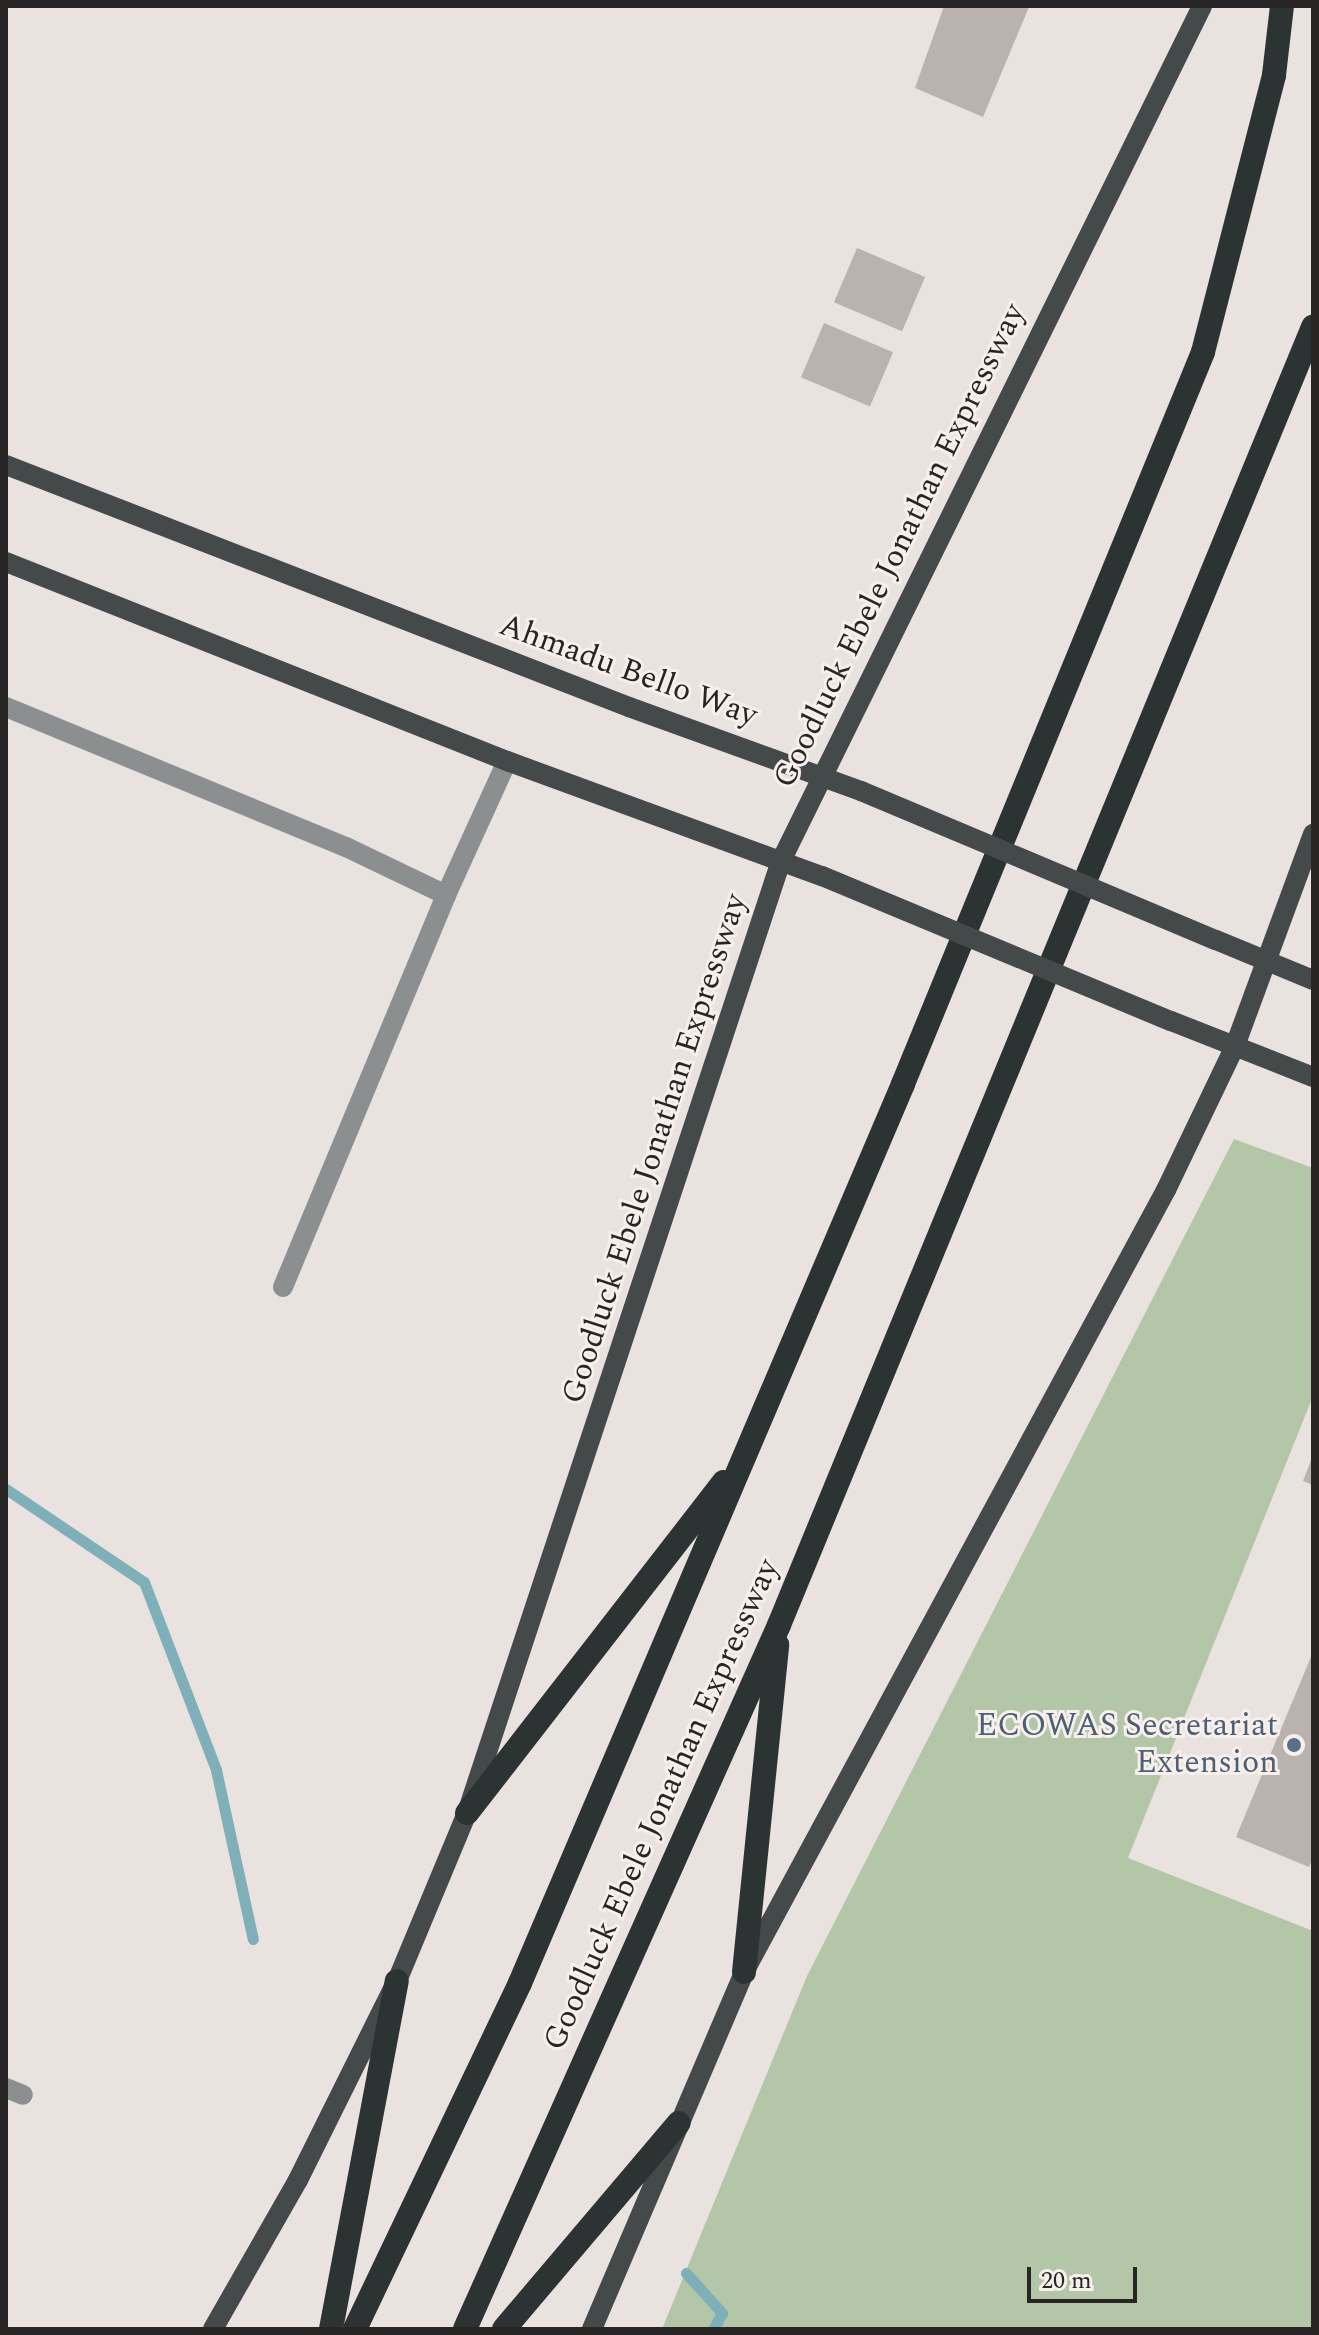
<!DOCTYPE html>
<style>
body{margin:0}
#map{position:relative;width:1319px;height:2335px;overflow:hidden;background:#e9e2de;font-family:Spectral,serif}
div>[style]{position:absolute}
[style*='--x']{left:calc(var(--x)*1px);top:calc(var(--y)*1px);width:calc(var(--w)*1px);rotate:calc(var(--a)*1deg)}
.green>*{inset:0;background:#b3c6a7}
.stream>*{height:11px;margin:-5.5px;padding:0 5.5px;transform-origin:5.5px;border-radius:5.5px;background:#7fb0ba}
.building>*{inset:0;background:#b9b2ae;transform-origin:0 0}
.minor>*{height:20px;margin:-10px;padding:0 10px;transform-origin:10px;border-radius:10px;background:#8b8f8f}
.major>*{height:20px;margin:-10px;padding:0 10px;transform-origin:10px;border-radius:10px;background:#444a4a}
.highway>*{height:24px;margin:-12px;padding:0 12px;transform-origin:12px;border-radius:12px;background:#2c3333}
.major-bridge>*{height:20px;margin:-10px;padding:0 10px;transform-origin:10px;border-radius:10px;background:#444a4a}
.dots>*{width:22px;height:22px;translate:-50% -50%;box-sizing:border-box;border:4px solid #f6efeb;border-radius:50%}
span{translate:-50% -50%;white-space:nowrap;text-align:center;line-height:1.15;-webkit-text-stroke:6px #f6efeb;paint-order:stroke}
.street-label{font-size:32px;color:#282524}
.service-label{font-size:32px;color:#4e5e75}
.right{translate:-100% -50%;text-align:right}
.frame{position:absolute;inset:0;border:8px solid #282524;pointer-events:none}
.scale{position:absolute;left:1027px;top:2267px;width:110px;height:36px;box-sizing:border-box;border:4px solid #282524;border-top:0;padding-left:10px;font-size:24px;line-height:28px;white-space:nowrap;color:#282524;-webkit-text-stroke:6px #f6efeb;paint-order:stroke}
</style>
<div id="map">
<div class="green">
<div style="clip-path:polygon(1234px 1139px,1313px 1168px,1313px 1396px,1128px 1858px,1313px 1931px,1313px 2329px,662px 2329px,807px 1976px)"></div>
</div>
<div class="stream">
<div style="--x:6;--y:1489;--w:166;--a:34"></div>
<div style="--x:144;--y:1582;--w:201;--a:69"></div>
<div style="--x:216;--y:1770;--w:173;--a:77.7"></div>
<div style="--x:686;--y:2273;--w:54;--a:48"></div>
<div style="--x:722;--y:2313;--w:18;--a:119"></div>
</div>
<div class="building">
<div style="clip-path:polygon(944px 6px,1029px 7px,983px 117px,915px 88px)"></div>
<div style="left:857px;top:248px;width:74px;height:59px;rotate:23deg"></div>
<div style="left:824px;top:323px;width:75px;height:59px;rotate:23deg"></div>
<div style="clip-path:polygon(1313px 1455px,1313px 1485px,1303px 1481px)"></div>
<div style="clip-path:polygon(1313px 1652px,1313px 1857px,1309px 1867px,1236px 1837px)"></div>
</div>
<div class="minor">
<div style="--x:6;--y:707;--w:368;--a:22.4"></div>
<div style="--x:346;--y:847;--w:111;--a:25.6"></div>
<div style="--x:446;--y:895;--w:147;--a:-65.5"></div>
<div style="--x:283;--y:1287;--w:425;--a:-67.4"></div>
<div style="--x:6;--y:2088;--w:18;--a:22"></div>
</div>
<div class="major">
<div style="--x:6;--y:465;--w:668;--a:21.23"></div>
<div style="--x:629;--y:707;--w:247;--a:19.9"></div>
<div style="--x:6;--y:562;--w:539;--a:21.66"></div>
<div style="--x:507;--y:761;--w:335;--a:20.1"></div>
<div style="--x:1216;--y:940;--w:105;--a:22.4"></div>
<div style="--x:1171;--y:1021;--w:153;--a:21.5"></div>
<div style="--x:213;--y:2329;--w:172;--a:-60.3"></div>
<div style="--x:298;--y:2180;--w:222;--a:-63.6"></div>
<div style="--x:397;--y:1981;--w:182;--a:-67.4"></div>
<div style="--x:467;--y:1813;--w:1002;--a:-71.75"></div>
<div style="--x:781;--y:861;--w:953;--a:-63.78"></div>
<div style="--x:592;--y:2329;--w:388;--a:-66.9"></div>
<div style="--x:744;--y:1972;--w:889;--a:-61.65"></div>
<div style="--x:1166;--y:1190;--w:160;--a:-64.4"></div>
<div style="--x:1235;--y:1046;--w:226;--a:-69.8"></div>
</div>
<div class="highway">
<div style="--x:467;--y:1813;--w:419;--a:-52.2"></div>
<div style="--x:744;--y:1972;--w:329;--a:-84.2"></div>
<div style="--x:331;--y:2329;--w:354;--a:-79.3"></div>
<div style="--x:355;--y:2329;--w:383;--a:-64.5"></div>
<div style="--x:520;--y:1983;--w:977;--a:-66.92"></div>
<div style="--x:903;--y:1084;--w:791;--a:-67.71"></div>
<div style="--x:1203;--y:352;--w:286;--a:-75.6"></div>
<div style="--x:1274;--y:75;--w:69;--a:-83.4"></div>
<div style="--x:465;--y:2329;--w:771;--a:-65.96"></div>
<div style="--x:779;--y:1625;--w:1404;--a:-67.64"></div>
<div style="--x:504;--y:2329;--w:270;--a:-49.7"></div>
</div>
<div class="major-bridge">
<div style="--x:861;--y:791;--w:385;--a:22.8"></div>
<div style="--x:822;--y:876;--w:378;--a:22.6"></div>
</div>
<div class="dots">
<div style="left:1294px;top:1745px;background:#5c6f8a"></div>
</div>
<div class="street-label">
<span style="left:900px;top:546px;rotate:-64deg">Goodluck Ebele Jonathan Expressway</span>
<span style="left:628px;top:671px;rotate:20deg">Ahmadu Bello Way</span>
<span style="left:655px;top:1149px;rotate:-72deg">Goodluck Ebele Jonathan Expressway</span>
<span style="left:662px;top:1805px;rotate:-66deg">Goodluck Ebele Jonathan Expressway</span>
</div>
<div class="service-label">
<span class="right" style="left:1278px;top:1745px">ECOWAS Secretariat<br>Extension</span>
</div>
<div class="frame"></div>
<div class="scale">20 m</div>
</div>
